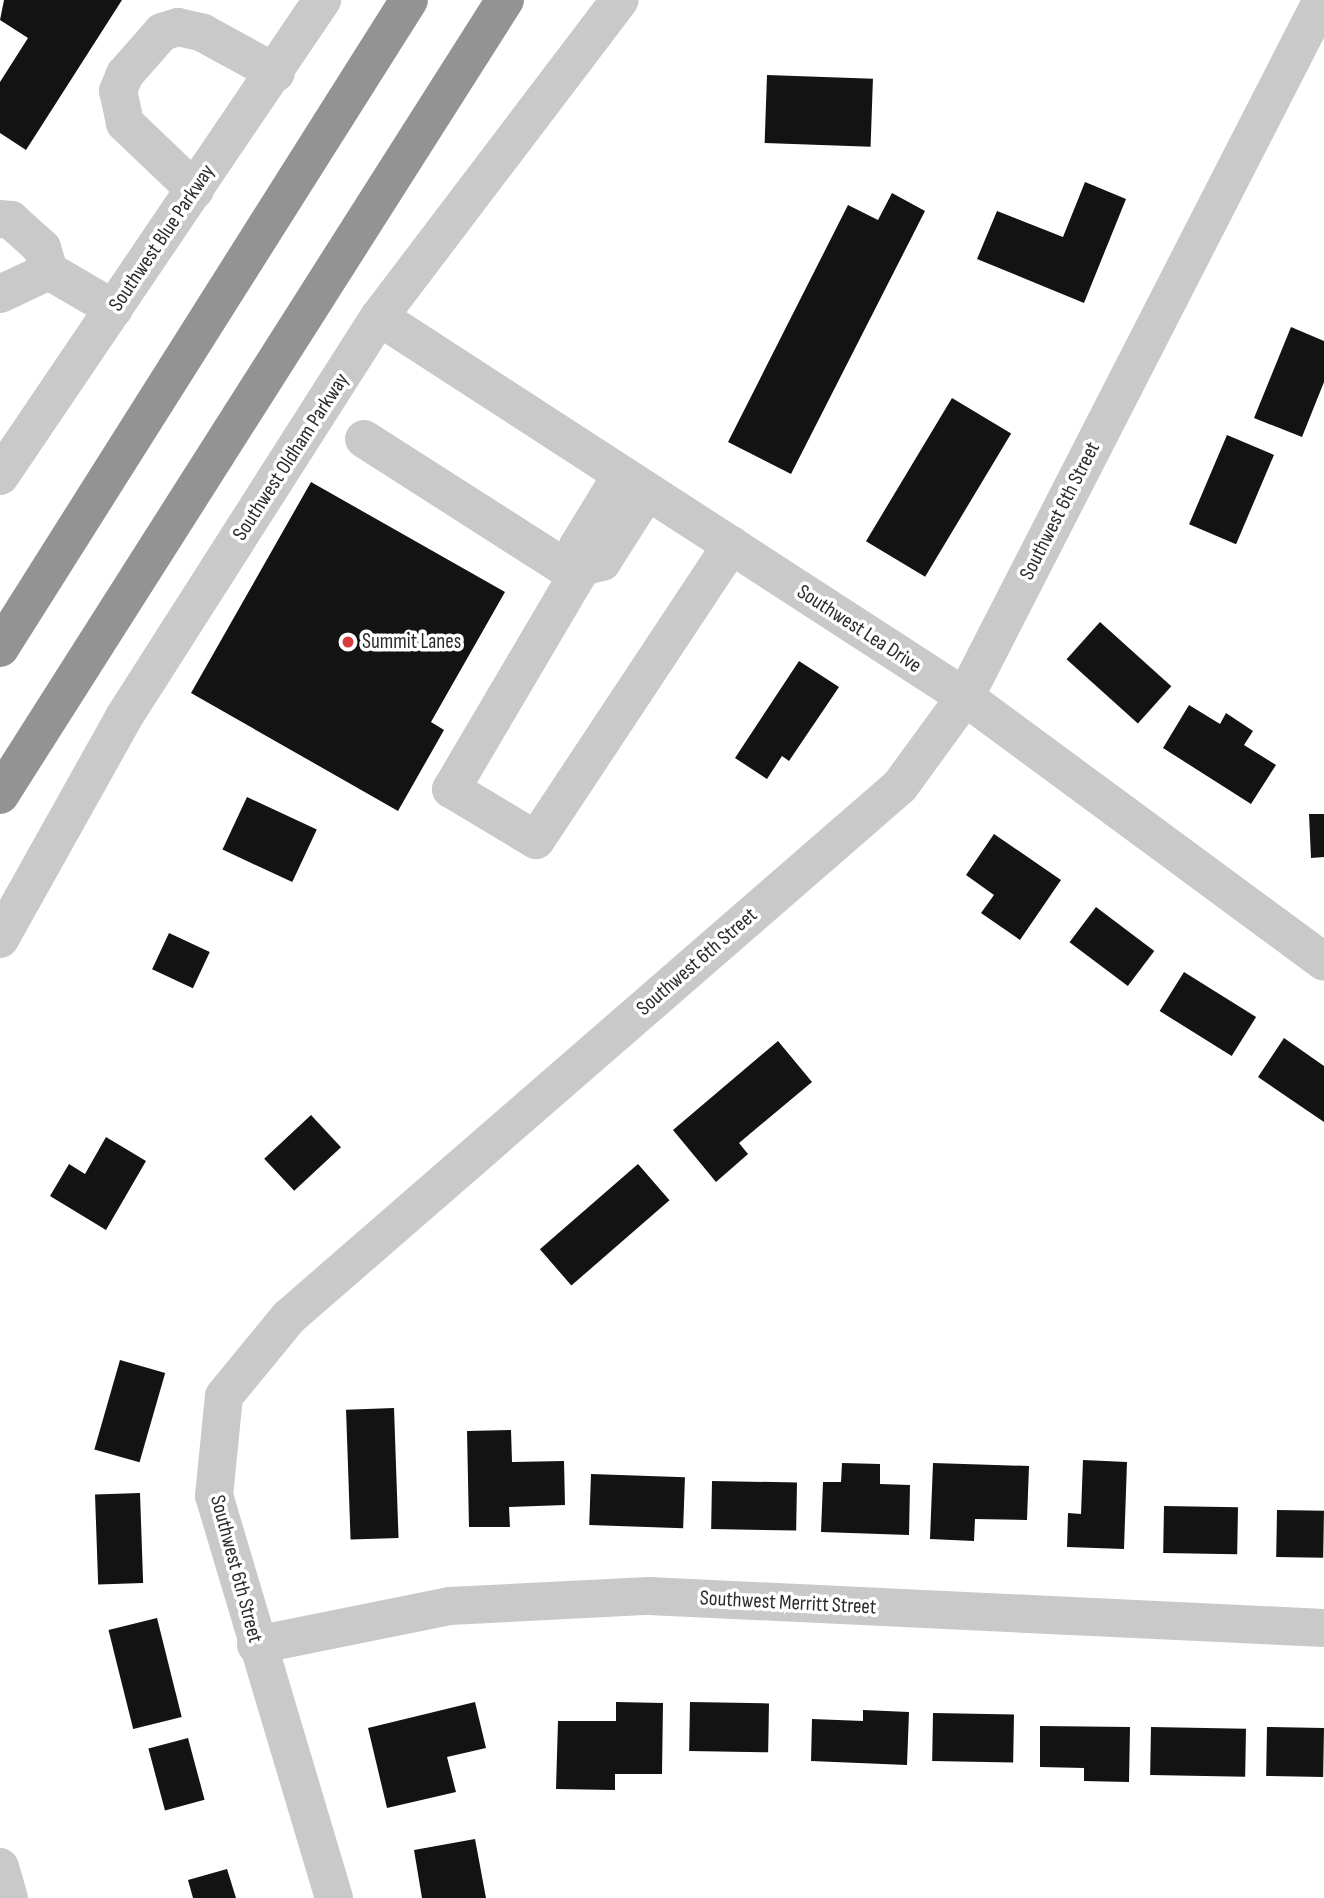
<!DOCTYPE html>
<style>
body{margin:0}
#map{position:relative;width:1324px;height:1898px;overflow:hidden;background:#fff;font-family:"Sofia Sans Condensed",sans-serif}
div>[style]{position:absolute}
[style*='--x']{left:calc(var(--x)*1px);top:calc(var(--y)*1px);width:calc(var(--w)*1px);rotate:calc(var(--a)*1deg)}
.building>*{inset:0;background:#131313;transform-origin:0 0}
.minor>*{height:38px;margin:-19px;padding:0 19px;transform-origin:19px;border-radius:19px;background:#c9c9c9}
.highway>*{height:38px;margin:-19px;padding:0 19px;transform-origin:19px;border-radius:19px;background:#939393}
.dots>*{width:19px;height:19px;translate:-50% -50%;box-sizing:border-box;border:4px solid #fff;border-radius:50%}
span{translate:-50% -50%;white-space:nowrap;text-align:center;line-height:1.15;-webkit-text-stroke:7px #fff;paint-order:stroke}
.street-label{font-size:21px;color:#2c2c2c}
.poi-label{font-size:21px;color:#2c2c2c}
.left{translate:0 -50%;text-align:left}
</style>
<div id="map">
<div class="building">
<div style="clip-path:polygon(4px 0,122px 0,26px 150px,0 133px,0 82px,28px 38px,0 20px)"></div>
<div style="left:767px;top:75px;width:106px;height:68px;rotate:2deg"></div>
<div style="clip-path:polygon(1085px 182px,1126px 199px,1084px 303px,977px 259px,997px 211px,1063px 237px)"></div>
<div style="clip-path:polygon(892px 193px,925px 211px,791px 474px,728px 442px,848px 205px,878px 220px)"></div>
<div style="clip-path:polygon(1291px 327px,1324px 341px,1324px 382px,1302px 437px,1254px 418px)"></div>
<div style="left:952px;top:398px;width:69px;height:167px;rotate:31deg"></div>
<div style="left:1227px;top:435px;width:51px;height:97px;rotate:23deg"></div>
<div style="clip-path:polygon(311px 482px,505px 592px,431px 722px,444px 730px,398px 811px,191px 693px)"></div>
<div style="left:1100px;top:622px;width:96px;height:50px;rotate:42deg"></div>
<div style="clip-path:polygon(799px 661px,839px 687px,789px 761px,782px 756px,767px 779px,735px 758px)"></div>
<div style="clip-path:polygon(1189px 705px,1220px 724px,1226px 713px,1253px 731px,1244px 745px,1276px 765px,1251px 804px,1163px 748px)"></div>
<div style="left:247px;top:797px;width:77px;height:58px;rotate:25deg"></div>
<div style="clip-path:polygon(1309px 814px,1324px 814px,1324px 857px,1311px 858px)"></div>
<div style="clip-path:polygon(994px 834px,1061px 880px,1020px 940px,981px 913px,994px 895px,966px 875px)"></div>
<div style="left:1096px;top:907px;width:73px;height:44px;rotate:37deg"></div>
<div style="left:169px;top:933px;width:45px;height:40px;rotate:25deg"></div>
<div style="left:1184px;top:972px;width:85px;height:46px;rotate:32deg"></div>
<div style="clip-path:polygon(1284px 1038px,1324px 1066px,1324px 1122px,1258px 1077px)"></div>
<div style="clip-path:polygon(778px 1041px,812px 1082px,739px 1143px,748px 1154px,716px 1182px,673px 1130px)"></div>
<div style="left:311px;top:1115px;width:44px;height:64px;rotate:47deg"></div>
<div style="clip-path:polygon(106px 1137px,146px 1161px,106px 1230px,50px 1196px,69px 1164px,85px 1174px)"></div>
<div style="left:638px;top:1164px;width:48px;height:130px;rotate:49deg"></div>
<div style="left:120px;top:1360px;width:47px;height:93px;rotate:16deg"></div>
<div style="left:394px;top:1408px;width:130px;height:48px;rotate:88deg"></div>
<div style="clip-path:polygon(511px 1430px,512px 1462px,564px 1461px,565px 1505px,509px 1507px,510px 1527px,469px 1527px,467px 1431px)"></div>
<div style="clip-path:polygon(1083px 1460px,1127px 1462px,1124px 1549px,1067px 1547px,1068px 1513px,1081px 1514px)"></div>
<div style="clip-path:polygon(842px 1463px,880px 1464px,880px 1484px,910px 1485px,909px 1535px,821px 1532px,823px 1482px,841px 1482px)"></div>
<div style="clip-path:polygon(933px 1463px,1029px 1466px,1027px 1520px,975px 1519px,974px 1541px,930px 1539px)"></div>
<div style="left:591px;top:1474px;width:94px;height:51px;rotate:2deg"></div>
<div style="left:712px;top:1481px;width:85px;height:48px;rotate:1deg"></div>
<div style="left:140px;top:1493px;width:90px;height:45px;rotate:88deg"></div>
<div style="left:1164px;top:1506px;width:74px;height:47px;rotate:1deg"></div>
<div style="left:1277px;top:1510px;width:47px;height:47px;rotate:1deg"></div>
<div style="left:157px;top:1618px;width:102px;height:50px;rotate:76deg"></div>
<div style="clip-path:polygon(475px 1702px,486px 1748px,447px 1757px,456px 1792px,387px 1808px,368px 1728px)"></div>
<div style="clip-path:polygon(616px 1702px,663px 1703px,662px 1774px,615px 1774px,615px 1790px,556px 1789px,558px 1721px,616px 1721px)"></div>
<div style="left:690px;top:1702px;width:79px;height:49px;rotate:1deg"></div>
<div style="clip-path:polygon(863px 1710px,909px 1712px,907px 1765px,811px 1761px,812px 1719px,863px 1721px)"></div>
<div style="left:933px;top:1713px;width:81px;height:48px;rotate:1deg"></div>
<div style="clip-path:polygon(1040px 1726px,1130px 1727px,1129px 1782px,1084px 1781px,1084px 1768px,1040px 1767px)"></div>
<div style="left:1151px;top:1727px;width:95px;height:48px;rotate:1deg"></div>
<div style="left:1267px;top:1727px;width:57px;height:49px;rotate:1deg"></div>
<div style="left:188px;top:1738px;width:64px;height:41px;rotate:75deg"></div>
<div style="clip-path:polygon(475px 1839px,486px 1898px,422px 1898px,414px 1850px)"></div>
<div style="clip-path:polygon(227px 1869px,236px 1898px,193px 1898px,188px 1880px)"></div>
</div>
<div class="minor">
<div style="--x:195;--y:190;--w:97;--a:-136.3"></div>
<div style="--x:125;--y:123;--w:33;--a:-102"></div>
<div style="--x:118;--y:91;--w:18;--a:-68"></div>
<div style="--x:125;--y:74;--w:56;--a:-48.6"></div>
<div style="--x:162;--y:32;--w:17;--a:-17"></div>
<div style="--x:178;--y:27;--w:26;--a:13"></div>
<div style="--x:203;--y:33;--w:83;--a:28.7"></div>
<div style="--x:0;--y:219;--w:11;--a:5"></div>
<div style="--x:11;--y:220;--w:42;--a:42.1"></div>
<div style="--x:42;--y:248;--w:24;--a:73"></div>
<div style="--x:49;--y:271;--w:75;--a:30.3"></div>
<div style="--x:0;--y:294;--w:54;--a:-25.1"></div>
<div style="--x:379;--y:317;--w:698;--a:32.96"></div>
<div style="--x:965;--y:697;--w:446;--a:36.4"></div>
<div style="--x:364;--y:439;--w:253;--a:32.6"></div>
<div style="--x:0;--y:476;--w:575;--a:-55.92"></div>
<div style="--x:620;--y:477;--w:81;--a:121.3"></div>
<div style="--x:578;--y:546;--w:21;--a:79"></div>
<div style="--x:582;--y:567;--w:258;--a:120.5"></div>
<div style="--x:451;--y:789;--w:99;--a:31"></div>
<div style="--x:536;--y:840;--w:354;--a:-56.5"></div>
<div style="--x:582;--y:567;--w:21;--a:-14"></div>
<div style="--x:602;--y:562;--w:82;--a:-57.5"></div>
<div style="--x:0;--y:939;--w:254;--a:-60.8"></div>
<div style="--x:124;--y:717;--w:474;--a:-57.5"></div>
<div style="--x:379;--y:317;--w:398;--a:-52.8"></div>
<div style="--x:256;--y:1645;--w:197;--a:-11.4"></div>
<div style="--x:449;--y:1606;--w:200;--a:-2.9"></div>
<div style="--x:649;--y:1596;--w:676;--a:2.71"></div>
<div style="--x:0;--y:1867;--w:32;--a:74"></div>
<div style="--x:334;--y:1898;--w:420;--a:-106.6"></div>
<div style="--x:214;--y:1496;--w:100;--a:-84.3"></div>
<div style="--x:224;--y:1396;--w:102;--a:-50.6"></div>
<div style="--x:289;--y:1317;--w:809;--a:-40.99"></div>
<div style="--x:900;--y:786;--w:110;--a:-53.9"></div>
<div style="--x:965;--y:697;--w:783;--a:-62.88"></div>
</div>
<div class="highway">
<div style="--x:0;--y:648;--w:766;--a:-57.74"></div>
<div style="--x:0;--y:795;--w:942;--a:-57.58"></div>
</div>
<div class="dots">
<div style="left:348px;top:642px;background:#d53c3b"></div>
</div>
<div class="street-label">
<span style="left:162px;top:238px;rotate:-56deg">Southwest Blue Parkway</span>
<span style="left:291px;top:457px;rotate:-57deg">Southwest Oldham Parkway</span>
<span style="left:1060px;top:511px;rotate:-63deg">Southwest 6th Street</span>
<span style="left:859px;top:629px;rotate:33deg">Southwest Lea Drive</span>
<span style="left:697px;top:962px;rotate:-41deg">Southwest 6th Street</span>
<span style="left:236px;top:1569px;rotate:75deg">Southwest 6th Street</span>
<span style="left:788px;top:1603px;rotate:3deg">Southwest Merritt Street</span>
</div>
<div class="poi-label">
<span class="left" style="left:362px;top:642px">Summit Lanes</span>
</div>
</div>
